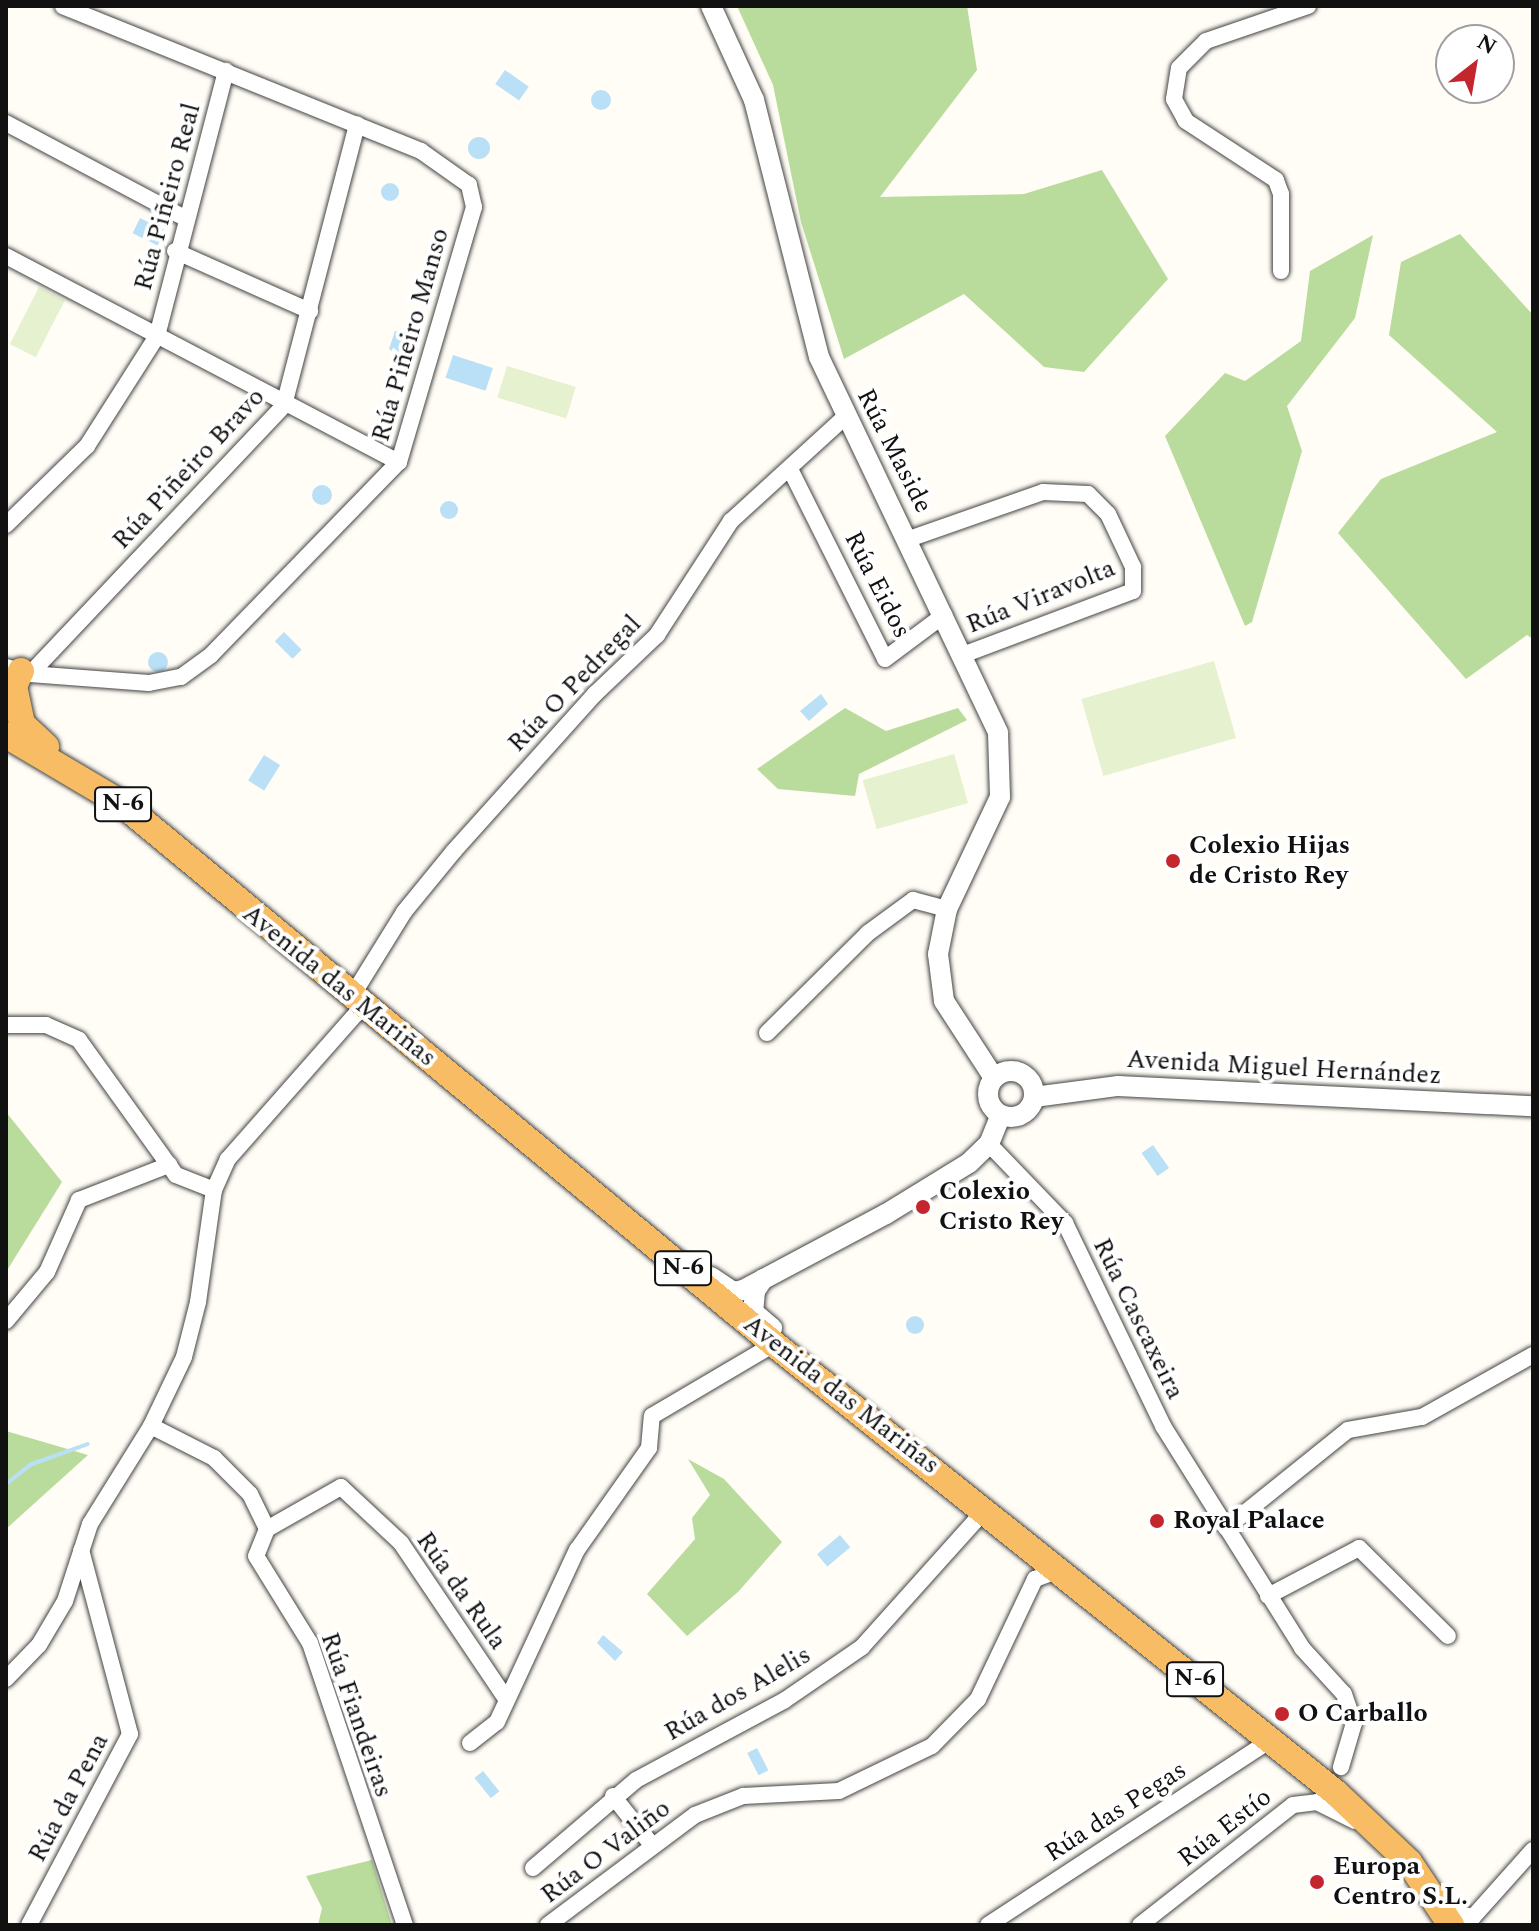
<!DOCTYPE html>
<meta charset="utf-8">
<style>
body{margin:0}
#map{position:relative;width:1539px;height:1931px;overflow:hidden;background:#fffdf5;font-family:Spectral,serif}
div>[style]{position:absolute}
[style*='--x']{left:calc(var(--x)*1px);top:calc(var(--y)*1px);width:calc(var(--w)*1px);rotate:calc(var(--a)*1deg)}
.forest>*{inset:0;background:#b9dc9c}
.pitch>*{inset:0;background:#e6f2cf;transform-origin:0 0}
.water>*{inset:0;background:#b9e0f7;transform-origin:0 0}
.round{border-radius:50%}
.stream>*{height:4px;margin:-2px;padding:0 2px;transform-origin:2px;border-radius:2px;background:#b9e0f7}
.roads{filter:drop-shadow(0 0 2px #444) drop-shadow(0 0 2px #444)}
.minor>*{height:16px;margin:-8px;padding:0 8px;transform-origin:8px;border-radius:8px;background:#fff}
.tertiary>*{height:20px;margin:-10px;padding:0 10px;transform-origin:10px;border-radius:10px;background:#fff}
.tertiary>.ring{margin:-10px;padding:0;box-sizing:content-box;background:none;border:20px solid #fff;border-radius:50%}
.trunk>*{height:26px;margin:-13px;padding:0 13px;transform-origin:13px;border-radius:13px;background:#f7bc64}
.dots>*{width:22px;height:22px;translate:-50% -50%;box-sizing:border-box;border:4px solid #fff;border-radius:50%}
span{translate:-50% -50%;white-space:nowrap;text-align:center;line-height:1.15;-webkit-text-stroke:8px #fff;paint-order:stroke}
.shield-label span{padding:2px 6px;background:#fff;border:2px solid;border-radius:6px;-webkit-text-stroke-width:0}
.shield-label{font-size:24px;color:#111;font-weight:700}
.street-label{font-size:26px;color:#111}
.poi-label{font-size:26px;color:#111;font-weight:700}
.left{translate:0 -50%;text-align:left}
.frame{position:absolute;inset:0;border:8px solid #111;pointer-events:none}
.north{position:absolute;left:1435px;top:24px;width:80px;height:80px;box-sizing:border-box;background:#fff;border:2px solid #a0a0a0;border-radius:50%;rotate:31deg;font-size:22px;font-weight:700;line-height:32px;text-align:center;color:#111}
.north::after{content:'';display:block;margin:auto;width:28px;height:36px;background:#c4262e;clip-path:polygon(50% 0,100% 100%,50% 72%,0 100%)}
</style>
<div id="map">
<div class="forest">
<div style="clip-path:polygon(737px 6px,967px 6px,977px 70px,880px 197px,1024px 194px,1102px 170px,1168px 279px,1084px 372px,1044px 367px,964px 294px,844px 359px,801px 222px,773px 85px)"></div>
<div style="clip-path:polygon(1460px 234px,1533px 315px,1533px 639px,1527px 635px,1466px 679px,1338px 533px,1381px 479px,1497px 432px,1389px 335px,1401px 262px)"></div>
<div style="clip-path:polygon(1373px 235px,1355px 318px,1287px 406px,1302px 451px,1252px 622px,1245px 626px,1165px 436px,1225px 373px,1245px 381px,1301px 341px,1310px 271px)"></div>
<div style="clip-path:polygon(845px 708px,886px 731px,958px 708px,967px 720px,859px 774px,855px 796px,778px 789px,757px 769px)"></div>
<div style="clip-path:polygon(6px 1112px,62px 1182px,6px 1272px)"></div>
<div style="clip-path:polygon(6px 1431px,88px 1455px,6px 1529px)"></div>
<div style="clip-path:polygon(688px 1459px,724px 1479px,782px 1542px,738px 1592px,687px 1636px,647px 1594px,695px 1539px,692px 1518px,710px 1495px)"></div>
<div style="clip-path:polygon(372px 1860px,392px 1925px,318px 1925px,322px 1908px,306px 1876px)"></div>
</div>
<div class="pitch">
<div style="left:39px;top:287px;width:29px;height:64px;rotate:27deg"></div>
<div style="left:507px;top:366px;width:72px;height:33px;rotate:17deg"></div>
<div style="left:1214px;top:661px;width:80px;height:138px;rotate:74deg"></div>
<div style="left:954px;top:754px;width:51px;height:95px;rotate:74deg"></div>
</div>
<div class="water">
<div style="left:505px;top:70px;width:29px;height:17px;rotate:35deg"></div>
<div class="round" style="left:591px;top:90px;width:20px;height:20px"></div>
<div class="round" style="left:468px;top:137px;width:22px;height:22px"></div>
<div class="round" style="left:381px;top:183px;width:18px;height:18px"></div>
<div style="left:140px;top:218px;width:28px;height:17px;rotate:26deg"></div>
<div style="clip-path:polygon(395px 331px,405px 332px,398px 355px,389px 349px)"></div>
<div style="left:453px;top:355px;width:42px;height:24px;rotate:18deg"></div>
<div class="round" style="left:312px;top:485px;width:20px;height:20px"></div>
<div class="round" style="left:440px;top:501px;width:18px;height:18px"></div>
<div style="left:284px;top:632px;width:25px;height:13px;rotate:45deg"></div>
<div class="round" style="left:148px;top:652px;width:20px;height:20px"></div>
<div style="clip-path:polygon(821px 694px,828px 704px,809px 721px,800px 711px)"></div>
<div style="left:264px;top:755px;width:19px;height:30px;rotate:32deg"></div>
<div style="left:1153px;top:1145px;width:28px;height:14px;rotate:55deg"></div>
<div class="round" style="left:906px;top:1316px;width:18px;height:18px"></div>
<div style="left:840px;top:1535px;width:16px;height:30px;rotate:50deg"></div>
<div style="clip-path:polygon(603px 1635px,623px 1652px,615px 1661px,597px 1643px)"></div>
<div style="left:757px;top:1748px;width:25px;height:11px;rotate:63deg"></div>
<div style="left:483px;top:1771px;width:26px;height:11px;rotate:51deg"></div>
</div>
<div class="stream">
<div style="--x:6;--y:1484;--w:33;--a:-38"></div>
<div style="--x:32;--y:1464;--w:59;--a:-19.7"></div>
</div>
<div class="roads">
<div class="minor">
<div style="--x:6;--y:123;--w:203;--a:28"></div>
<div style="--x:175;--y:251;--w:148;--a:24"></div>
<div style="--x:6;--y:256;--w:444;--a:27.7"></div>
<div style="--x:1281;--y:271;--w:77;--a:-90"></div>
<div style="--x:1281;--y:194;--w:15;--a:-110"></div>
<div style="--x:1276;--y:180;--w:108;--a:-146.8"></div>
<div style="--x:1186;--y:121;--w:25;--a:-119"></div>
<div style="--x:1174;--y:99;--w:31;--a:-81"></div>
<div style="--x:1179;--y:68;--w:38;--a:-45"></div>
<div style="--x:1206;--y:41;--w:108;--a:-18.9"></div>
<div style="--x:791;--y:471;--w:210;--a:63.4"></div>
<div style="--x:885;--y:659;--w:74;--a:-36.7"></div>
<div style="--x:6;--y:525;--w:113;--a:-44.3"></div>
<div style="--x:87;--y:446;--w:130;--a:-57.5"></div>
<div style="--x:157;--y:336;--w:274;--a:-75.4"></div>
<div style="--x:909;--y:539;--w:142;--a:-19.3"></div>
<div style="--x:1043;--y:492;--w:45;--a:2.5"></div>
<div style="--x:1088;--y:494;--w:28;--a:45"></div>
<div style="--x:1108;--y:514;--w:59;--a:64.7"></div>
<div style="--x:1133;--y:567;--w:24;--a:90"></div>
<div style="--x:1133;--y:591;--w:182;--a:159.4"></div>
<div style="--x:6;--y:667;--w:25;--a:16"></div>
<div style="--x:30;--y:674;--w:119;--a:4.3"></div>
<div style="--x:149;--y:683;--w:33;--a:-11"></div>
<div style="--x:181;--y:677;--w:37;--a:-36"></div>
<div style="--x:211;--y:655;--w:269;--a:-45.8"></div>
<div style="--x:399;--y:462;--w:266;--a:-73.6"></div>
<div style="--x:474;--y:207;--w:23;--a:-103"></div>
<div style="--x:469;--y:185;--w:59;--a:-144.7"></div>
<div style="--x:421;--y:151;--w:386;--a:-158"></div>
<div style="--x:30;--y:674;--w:370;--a:-46.6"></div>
<div style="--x:284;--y:405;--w:290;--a:-75.4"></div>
<div style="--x:352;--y:996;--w:99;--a:-58.2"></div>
<div style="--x:404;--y:912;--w:79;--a:-50.7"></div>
<div style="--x:454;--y:851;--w:211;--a:-48.1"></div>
<div style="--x:595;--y:694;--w:86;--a:-43.6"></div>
<div style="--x:657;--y:635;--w:136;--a:-57"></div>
<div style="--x:731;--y:521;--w:156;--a:-42.4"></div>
<div style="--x:6;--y:1025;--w:40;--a:0"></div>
<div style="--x:46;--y:1025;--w:36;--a:24"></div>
<div style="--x:79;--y:1040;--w:166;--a:54.3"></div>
<div style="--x:176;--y:1175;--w:41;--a:21.5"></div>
<div style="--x:767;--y:1033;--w:142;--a:-44.7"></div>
<div style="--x:868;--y:933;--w:56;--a:-36.3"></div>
<div style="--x:913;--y:900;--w:35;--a:15"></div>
<div style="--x:989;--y:1144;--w:110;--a:46.1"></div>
<div style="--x:1065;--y:1223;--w:225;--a:64.2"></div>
<div style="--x:1163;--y:1426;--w:262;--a:57.9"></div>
<div style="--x:1302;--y:1648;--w:62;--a:47.6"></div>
<div style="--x:1344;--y:1694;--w:31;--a:71"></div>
<div style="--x:1354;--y:1723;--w:46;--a:106.5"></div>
<div style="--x:6;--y:1321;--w:64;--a:-50.1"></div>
<div style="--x:47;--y:1272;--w:79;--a:-66"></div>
<div style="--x:79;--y:1200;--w:97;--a:-21.3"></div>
<div style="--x:151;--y:1426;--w:71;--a:26.9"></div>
<div style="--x:214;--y:1458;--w:51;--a:45"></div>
<div style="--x:250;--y:1494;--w:39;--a:64"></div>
<div style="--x:1226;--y:1528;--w:156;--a:-38.8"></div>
<div style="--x:1348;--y:1430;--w:75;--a:-10"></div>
<div style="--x:1422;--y:1417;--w:127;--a:-29.2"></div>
<div style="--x:267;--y:1529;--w:29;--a:112"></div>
<div style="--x:256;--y:1556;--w:102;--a:58.2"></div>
<div style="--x:310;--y:1643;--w:298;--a:71.4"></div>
<div style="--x:267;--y:1529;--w:85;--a:-29.6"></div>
<div style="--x:341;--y:1487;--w:82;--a:43"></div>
<div style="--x:401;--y:1543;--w:186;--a:56"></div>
<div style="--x:1268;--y:1596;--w:103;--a:-27.8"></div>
<div style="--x:1359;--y:1548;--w:125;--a:44.7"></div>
<div style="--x:6;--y:1679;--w:47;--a:-45.9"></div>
<div style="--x:39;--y:1645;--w:51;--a:-59.4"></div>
<div style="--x:65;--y:1601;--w:81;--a:-72"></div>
<div style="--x:90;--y:1524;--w:115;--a:-58.1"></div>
<div style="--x:151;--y:1426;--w:76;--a:-64.4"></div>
<div style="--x:184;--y:1357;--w:57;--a:-75.7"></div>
<div style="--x:198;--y:1302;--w:113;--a:-81.9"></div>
<div style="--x:214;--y:1190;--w:34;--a:-66"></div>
<div style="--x:228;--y:1159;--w:204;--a:-48.6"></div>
<div style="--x:470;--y:1743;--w:34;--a:-38"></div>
<div style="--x:497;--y:1722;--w:190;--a:-65.1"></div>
<div style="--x:577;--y:1550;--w:125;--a:-54.8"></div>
<div style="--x:649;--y:1448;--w:32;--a:-85"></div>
<div style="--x:652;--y:1416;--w:142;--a:-30.5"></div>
<div style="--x:613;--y:1796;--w:61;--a:51.6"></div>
<div style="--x:533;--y:1868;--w:135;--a:-40.5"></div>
<div style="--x:636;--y:1780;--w:169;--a:-28.2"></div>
<div style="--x:785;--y:1700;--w:93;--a:-34.5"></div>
<div style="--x:862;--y:1647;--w:184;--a:-48.1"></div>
<div style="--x:1443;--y:1910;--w:31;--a:13"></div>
<div style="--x:1473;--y:1917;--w:90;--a:-48.2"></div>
<div style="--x:29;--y:1925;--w:216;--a:-62.1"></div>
<div style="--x:130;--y:1734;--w:190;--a:-104.9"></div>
<div style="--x:548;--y:1925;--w:184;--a:-36.8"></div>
<div style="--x:695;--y:1815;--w:52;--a:-21.6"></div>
<div style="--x:743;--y:1796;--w:96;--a:-3"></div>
<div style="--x:839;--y:1791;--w:103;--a:-25.8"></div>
<div style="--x:932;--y:1746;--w:66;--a:-45.6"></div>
<div style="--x:978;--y:1699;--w:133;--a:-64.6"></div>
<div style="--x:1035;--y:1579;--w:27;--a:-20"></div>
<div style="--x:988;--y:1925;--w:338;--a:-33.2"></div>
<div style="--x:1140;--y:1925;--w:194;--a:-38.1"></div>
<div style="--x:1293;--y:1805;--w:24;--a:-7"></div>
<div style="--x:1317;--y:1802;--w:42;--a:26.6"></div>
</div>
<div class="tertiary">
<div style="--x:711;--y:6;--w:103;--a:65.4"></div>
<div style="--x:754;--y:100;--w:265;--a:75.8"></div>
<div style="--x:819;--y:357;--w:416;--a:64.5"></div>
<div style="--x:998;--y:733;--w:64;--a:88.2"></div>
<div style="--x:1000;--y:797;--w:124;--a:115.3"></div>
<div style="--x:947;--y:909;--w:46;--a:101.3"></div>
<div style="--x:938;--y:954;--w:47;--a:82.7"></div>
<div style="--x:944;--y:1001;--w:92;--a:57"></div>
<div class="ring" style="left:988px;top:1071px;width:26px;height:26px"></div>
<div style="--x:1034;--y:1097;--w:85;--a:-7.5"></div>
<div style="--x:1118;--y:1086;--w:415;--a:2.8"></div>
<div style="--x:711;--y:1277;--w:27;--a:34"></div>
<div style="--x:733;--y:1292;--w:10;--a:-11"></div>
<div style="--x:743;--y:1290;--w:162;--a:-28"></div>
<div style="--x:886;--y:1214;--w:97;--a:-31.6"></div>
<div style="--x:969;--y:1163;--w:28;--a:-44"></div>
<div style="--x:989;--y:1144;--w:31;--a:-68"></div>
<div style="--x:763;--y:1279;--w:14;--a:124"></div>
<div style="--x:755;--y:1291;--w:21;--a:95"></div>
<div style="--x:753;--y:1312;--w:25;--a:40"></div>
</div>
<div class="trunk">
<div style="--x:21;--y:671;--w:17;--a:115"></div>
<div style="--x:14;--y:686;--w:39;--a:78"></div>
<div style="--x:22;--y:724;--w:33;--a:43"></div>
<div style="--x:6;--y:735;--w:134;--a:30.6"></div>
<div style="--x:121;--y:803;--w:848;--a:39.64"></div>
<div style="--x:774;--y:1344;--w:719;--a:38.62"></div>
<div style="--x:1336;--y:1793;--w:100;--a:43.4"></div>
<div style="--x:1409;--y:1862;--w:76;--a:56.3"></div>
</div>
</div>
<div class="dots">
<div style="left:1173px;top:861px;background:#c4262e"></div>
<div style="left:923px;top:1207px;background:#c4262e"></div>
<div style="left:1157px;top:1521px;background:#c4262e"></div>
<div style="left:1282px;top:1714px;background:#c4262e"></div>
<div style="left:1317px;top:1882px;background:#c4262e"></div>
</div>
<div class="shield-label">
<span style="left:123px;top:804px">N-6</span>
<span style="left:683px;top:1268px">N-6</span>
<span style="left:1195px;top:1679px">N-6</span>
</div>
<div class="street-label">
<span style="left:168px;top:197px;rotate:-75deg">Rúa Piñeiro Real</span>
<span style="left:411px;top:335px;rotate:-74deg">Rúa Piñeiro Manso</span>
<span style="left:894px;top:451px;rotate:63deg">Rúa Maside</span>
<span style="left:189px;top:469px;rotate:-47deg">Rúa Piñeiro Bravo</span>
<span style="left:877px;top:585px;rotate:63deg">Rúa Eidos</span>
<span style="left:1041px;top:597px;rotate:-22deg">Rúa Viravolta</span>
<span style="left:575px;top:684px;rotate:-46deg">Rúa O Pedregal</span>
<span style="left:339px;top:986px;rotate:39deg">Avenida das Mariñas</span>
<span style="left:1284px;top:1068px;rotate:3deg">Avenida Miguel Hernández</span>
<span style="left:1138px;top:1319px;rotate:64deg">Rúa Cascaxeira</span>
<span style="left:841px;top:1395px;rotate:38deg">Avenida das Mariñas</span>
<span style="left:461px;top:1591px;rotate:55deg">Rúa da Rula</span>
<span style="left:738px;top:1694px;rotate:-30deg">Rúa dos Alelis</span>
<span style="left:356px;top:1715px;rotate:71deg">Rúa Fiandeiras</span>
<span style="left:69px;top:1798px;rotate:-62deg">Rúa da Pena</span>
<span style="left:1116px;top:1812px;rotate:-33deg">Rúa das Pegas</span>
<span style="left:1225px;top:1828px;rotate:-38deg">Rúa Estío</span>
<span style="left:606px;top:1852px;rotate:-37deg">Rúa O Valiño</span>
</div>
<div class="poi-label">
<span class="left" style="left:1189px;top:861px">Colexio Hijas<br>de Cristo Rey</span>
<span class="left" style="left:939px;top:1207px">Colexio<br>Cristo Rey</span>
<span class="left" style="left:1173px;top:1521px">Royal Palace</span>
<span class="left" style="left:1298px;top:1714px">O Carballo</span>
<span class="left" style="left:1333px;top:1882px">Europa<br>Centro S.L.</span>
</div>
<div class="frame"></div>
<div class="north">N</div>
</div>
